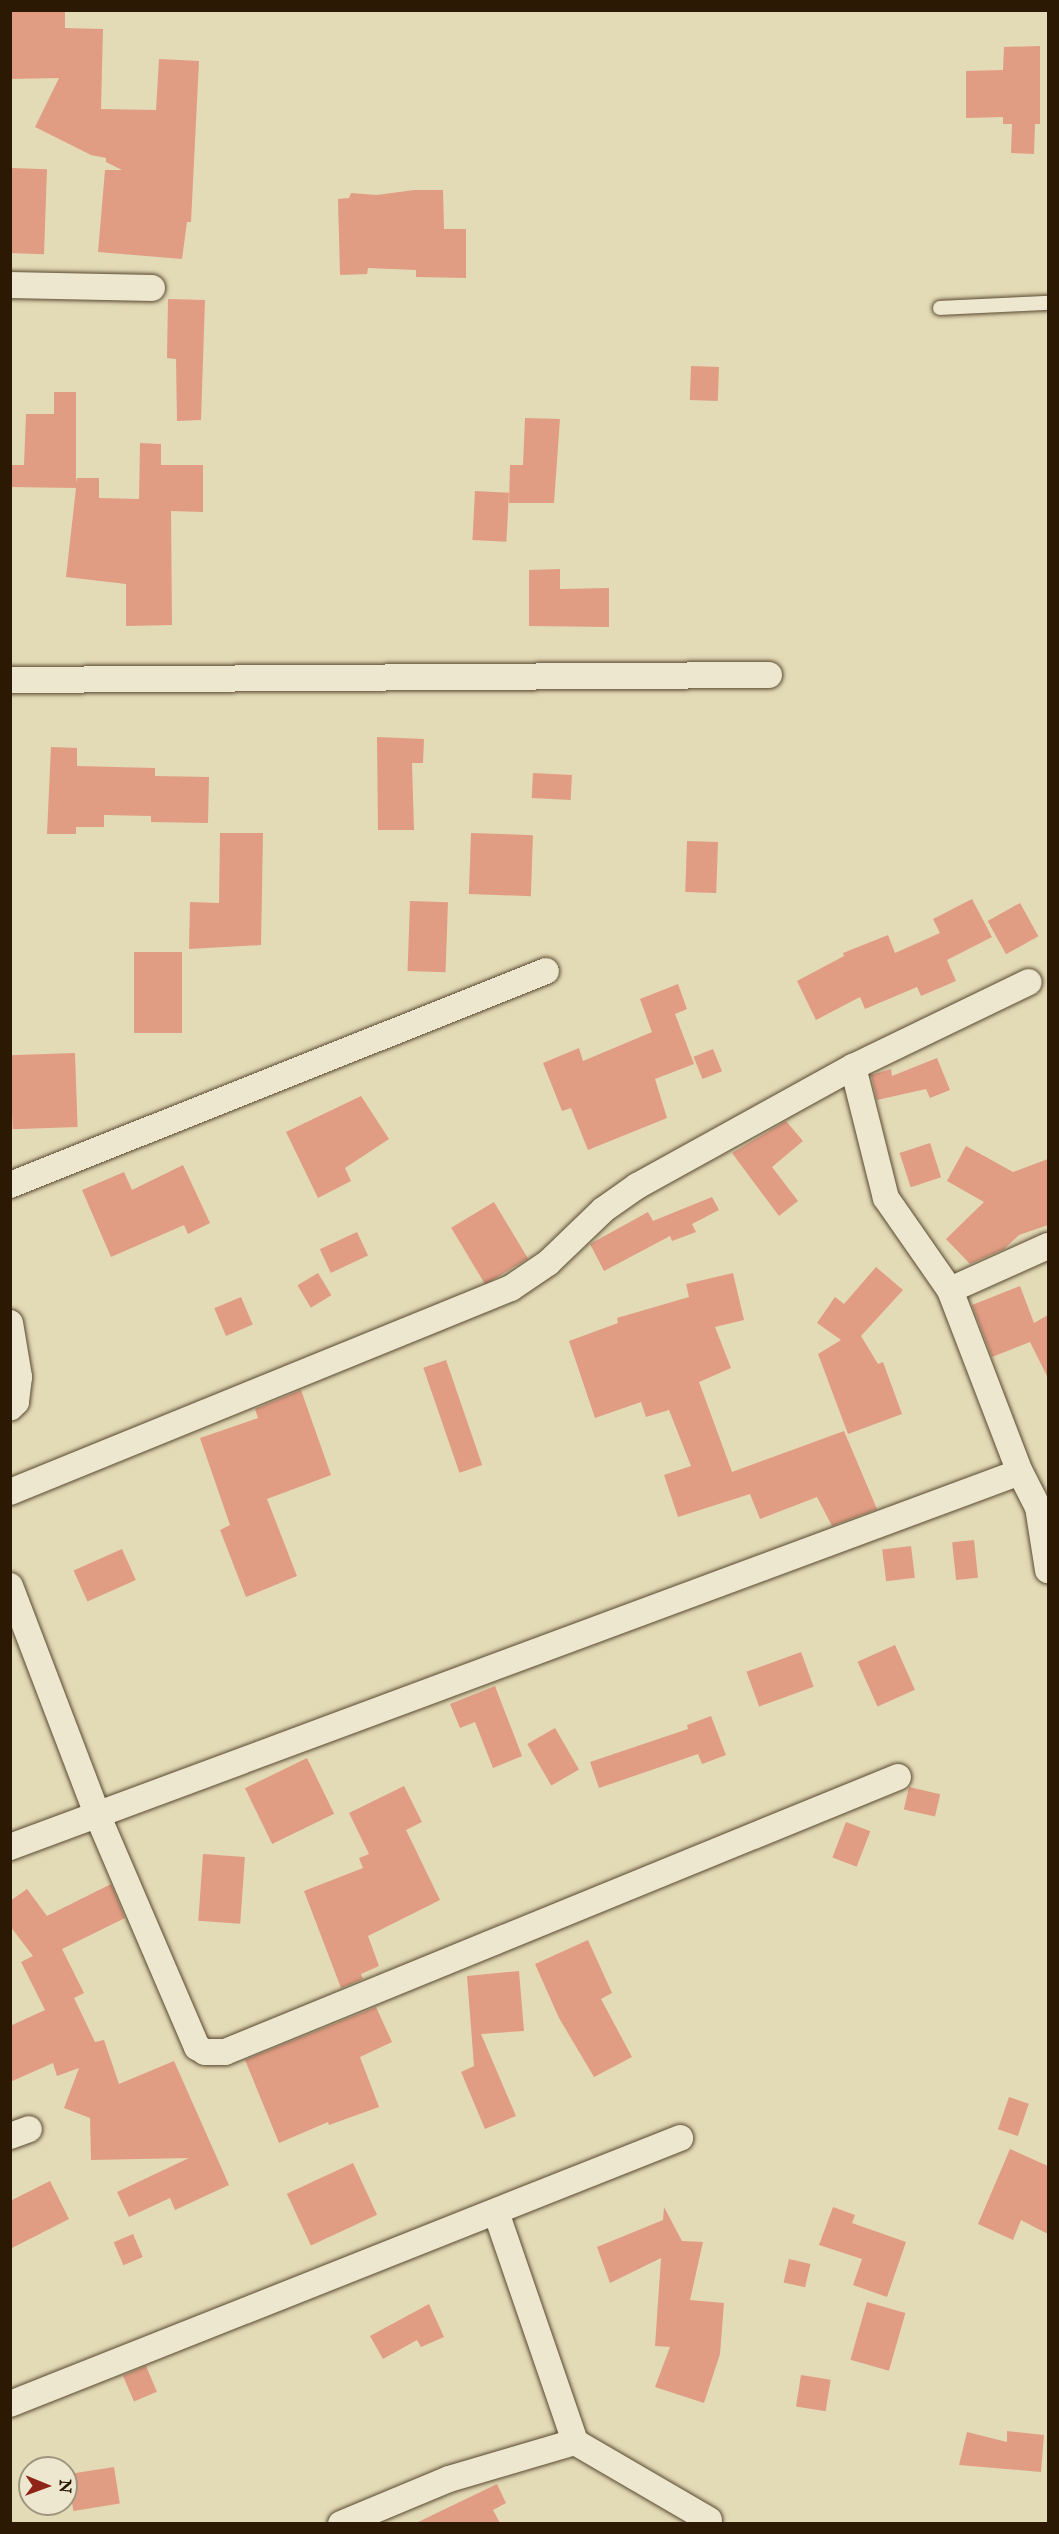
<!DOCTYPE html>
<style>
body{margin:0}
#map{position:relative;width:1059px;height:2534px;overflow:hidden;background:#e3dab6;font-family:"IM FELL English",serif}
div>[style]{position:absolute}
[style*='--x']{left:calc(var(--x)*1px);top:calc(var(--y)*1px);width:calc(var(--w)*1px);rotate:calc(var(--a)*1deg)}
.building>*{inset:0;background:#e19d84;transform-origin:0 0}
.roads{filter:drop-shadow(0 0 2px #594930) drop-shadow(0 0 2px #594930)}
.lane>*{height:14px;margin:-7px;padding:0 7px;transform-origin:7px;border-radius:7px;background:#ede7d0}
.street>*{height:26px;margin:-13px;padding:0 13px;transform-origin:13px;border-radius:13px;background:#ede7d0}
span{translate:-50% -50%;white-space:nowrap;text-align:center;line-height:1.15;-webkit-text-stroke:4.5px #ede7d0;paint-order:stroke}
.frame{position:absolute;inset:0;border:12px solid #2b1904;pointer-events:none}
.north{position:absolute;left:18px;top:2456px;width:60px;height:60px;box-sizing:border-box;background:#ede7d0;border:2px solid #9f957e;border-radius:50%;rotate:91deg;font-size:16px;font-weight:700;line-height:24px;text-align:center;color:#2b1904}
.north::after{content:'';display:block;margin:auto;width:21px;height:27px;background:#8f2418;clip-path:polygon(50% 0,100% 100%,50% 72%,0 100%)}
</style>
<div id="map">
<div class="building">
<div style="clip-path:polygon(10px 11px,65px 11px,65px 28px,103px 29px,101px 109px,156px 110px,159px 59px,199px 61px,191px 222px,187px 222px,182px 259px,98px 252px,105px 170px,122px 170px,106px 162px,106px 158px,91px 155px,35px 127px,59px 78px,10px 79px)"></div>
<div style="clip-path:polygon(1040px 46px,1040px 124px,1035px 124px,1034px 154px,1011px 153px,1012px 124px,1003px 124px,1003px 117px,966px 118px,966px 71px,1003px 70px,1004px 47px)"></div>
<div style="left:12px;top:168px;width:35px;height:85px;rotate:2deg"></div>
<div style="clip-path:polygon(414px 190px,443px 190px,444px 229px,466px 229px,466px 278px,416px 277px,416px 270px,368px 268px,367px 274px,340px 275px,338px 199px,349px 198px,351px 193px,377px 195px)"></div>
<div style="clip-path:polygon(168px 299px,205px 300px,201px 420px,177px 421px,176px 359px,167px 358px)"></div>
<div style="left:691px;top:366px;width:28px;height:34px;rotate:2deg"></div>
<div style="clip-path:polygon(54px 392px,76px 392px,76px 483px,77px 478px,99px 478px,99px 498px,139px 499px,140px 443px,161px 444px,161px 465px,203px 465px,203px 512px,171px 511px,172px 625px,126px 626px,126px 584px,66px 577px,76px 488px,10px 487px,10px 465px,24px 465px,26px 414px,54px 414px)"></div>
<div style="clip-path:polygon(525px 418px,560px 419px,554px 503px,509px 503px,510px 465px,523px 465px)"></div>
<div style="left:475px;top:491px;width:34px;height:49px;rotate:3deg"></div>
<div style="clip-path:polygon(560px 569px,560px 589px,609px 588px,609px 627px,529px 626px,529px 570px)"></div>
<div style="clip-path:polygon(377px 737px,424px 739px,423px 763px,412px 763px,414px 830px,378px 830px)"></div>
<div style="clip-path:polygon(51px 747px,77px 748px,77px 766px,155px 768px,155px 776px,209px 777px,208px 823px,151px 822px,151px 816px,104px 815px,104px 827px,76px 827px,76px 834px,47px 834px)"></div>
<div style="left:533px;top:773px;width:39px;height:25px;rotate:3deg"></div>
<div style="clip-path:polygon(220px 833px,263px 833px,261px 945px,189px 949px,190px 902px,219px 903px)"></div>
<div style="left:471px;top:833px;width:62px;height:61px;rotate:2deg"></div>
<div style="left:687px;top:841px;width:31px;height:51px;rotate:2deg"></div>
<div style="clip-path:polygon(972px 899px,992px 937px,947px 960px,956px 981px,921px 996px,917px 987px,865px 1009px,860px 997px,816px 1020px,797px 981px,844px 956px,843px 953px,888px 935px,895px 953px,940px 933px,933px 919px)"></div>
<div style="left:410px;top:901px;width:38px;height:70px;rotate:2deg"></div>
<div style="left:1020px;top:903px;width:38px;height:37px;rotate:61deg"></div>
<div style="left:134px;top:952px;width:48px;height:81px"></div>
<div style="clip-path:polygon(678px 984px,687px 1009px,675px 1014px,694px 1064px,655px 1079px,667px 1118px,588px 1150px,571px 1108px,562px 1111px,543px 1063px,579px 1048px,583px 1061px,652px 1032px,640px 999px)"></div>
<div style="left:713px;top:1049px;width:24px;height:21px;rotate:68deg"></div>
<div style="left:75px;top:1053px;width:74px;height:65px;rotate:88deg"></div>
<div style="clip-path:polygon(937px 1058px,950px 1090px,930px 1098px,926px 1089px,877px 1100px,871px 1075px,891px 1069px,892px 1076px)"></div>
<div style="clip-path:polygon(361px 1096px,389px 1139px,345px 1168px,351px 1181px,318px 1198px,286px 1132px)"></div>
<div style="clip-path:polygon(786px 1121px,803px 1141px,772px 1167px,798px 1201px,779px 1216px,732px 1153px)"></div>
<div style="left:930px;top:1143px;width:36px;height:32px;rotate:72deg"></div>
<div style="clip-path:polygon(966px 1146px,1013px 1172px,1048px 1159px,1048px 1225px,1019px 1235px,1004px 1249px,970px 1264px,946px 1239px,984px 1202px,947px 1181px)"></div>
<div style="clip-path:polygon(183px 1165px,210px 1223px,188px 1234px,184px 1225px,111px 1257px,82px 1190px,124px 1172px,132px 1190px)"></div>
<div style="clip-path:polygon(712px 1197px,719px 1210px,692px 1224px,696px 1232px,672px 1241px,670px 1236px,604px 1271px,590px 1244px,648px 1212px,653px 1221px)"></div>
<div style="left:494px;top:1202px;width:66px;height:50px;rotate:59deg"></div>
<div style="left:357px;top:1232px;width:26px;height:41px;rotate:65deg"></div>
<div style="clip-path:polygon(876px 1267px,903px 1290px,861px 1336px,878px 1364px,883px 1362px,902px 1414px,848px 1434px,818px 1354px,841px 1340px,817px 1323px,835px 1297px,844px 1304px)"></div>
<div style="left:318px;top:1273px;width:26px;height:24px;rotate:59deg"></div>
<div style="clip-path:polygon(733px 1273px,744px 1320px,715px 1327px,731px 1368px,699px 1382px,732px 1472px,844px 1431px,877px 1509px,832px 1526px,817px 1497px,760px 1519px,750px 1494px,678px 1517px,664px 1475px,691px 1466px,669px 1410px,646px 1417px,641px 1402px,595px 1418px,569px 1341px,618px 1323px,617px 1318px,689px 1297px,686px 1284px)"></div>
<div style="clip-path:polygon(1020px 1286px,1034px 1323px,1048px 1315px,1048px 1378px,1030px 1342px,992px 1357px,972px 1305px)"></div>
<div style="left:241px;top:1297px;width:30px;height:29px;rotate:67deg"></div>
<div style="left:446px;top:1360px;width:111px;height:24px;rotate:71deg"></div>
<div style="clip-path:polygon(301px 1390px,331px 1475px,267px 1499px,297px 1576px,246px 1597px,220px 1530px,230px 1525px,200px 1438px,258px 1418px,255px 1409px)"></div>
<div style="left:974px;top:1540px;width:38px;height:22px;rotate:84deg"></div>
<div style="left:911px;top:1546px;width:32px;height:29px;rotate:83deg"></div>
<div style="left:122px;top:1549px;width:34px;height:53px;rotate:66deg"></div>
<div style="left:895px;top:1645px;width:49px;height:41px;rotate:66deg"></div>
<div style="left:801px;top:1652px;width:37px;height:58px;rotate:70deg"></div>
<div style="clip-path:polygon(495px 1686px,522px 1756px,493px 1768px,475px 1722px,460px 1728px,450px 1704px)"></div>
<div style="clip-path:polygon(711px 1716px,726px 1755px,702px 1764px,698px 1754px,599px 1788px,590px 1762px,688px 1729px,687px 1725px)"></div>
<div style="left:555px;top:1728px;width:48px;height:32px;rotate:60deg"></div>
<div style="left:307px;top:1758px;width:62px;height:69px;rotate:64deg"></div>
<div style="clip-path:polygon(404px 1786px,422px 1822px,406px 1830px,440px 1900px,368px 1936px,379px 1966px,361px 1974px,363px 1979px,341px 1988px,304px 1891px,363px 1868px,359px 1858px,369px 1854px,349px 1813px)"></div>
<div style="left:909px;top:1787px;width:32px;height:23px;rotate:13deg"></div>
<div style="left:846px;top:1822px;width:26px;height:38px;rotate:21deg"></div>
<div style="left:203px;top:1854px;width:42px;height:67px;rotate:4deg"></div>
<div style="clip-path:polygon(111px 1884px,125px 1918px,62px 1949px,84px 1993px,74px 1998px,95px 2042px,104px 2040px,119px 2084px,174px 2061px,229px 2185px,175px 2210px,170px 2198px,129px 2217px,117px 2192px,189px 2158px,91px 2160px,90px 2118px,64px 2108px,79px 2068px,57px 2076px,53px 2063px,10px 2082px,10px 2026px,45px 2010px,21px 1962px,33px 1956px,10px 1926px,10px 1901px,27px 1889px,47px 1916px)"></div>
<div style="clip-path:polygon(588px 1940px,612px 1993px,601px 1999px,632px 2057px,594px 2077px,559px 2018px,535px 1964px)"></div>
<div style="clip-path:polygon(519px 1971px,524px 2031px,481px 2034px,516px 2116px,485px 2129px,461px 2072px,474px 2066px,467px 1976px)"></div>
<div style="clip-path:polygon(376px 2007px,392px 2042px,360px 2057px,379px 2107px,329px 2125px,328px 2122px,279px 2143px,245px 2060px)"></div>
<div style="left:1009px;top:2097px;width:21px;height:34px;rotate:19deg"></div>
<div style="clip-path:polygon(1010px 2149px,1048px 2166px,1048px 2234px,1021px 2220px,1013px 2240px,978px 2224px)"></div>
<div style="left:353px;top:2163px;width:57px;height:73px;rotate:65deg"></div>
<div style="clip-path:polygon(50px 2181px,69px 2219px,10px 2249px,10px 2201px)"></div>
<div style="clip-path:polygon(664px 2207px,682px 2241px,703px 2242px,690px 2300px,724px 2303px,720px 2354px,704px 2403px,655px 2387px,670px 2347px,655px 2346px,661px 2258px,610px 2283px,597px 2247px,663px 2220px)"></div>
<div style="clip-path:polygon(833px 2207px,855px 2215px,852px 2223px,906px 2242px,887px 2297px,853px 2285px,862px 2259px,819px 2245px)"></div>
<div style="left:133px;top:2234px;width:25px;height:21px;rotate:67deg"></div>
<div style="left:789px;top:2259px;width:22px;height:24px;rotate:13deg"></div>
<div style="left:867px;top:2302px;width:40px;height:60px;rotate:16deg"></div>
<div style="clip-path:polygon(429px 2304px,444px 2337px,421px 2347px,417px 2340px,383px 2359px,370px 2336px)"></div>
<div style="left:146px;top:2366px;width:28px;height:25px;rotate:67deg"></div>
<div style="left:801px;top:2375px;width:30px;height:32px;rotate:9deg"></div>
<div style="clip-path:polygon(1007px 2431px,1044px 2435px,1041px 2472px,959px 2465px,967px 2432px,1007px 2442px)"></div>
<div style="left:114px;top:2467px;width:37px;height:47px;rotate:81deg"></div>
<div style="clip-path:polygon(497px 2484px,506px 2503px,493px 2510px,500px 2523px,416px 2523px)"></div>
</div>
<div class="roads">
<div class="lane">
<div style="--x:940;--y:308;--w:108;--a:-2.7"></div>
</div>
<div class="street">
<div style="--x:10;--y:285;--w:142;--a:1.2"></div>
<div style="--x:10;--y:680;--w:759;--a:-0.38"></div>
<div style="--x:853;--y:1067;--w:135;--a:75.9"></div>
<div style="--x:886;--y:1198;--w:112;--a:55.2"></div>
<div style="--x:950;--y:1290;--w:195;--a:69"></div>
<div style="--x:1020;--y:1472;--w:39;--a:63"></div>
<div style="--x:1038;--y:1507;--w:64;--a:81"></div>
<div style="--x:10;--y:1185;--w:577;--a:-21.76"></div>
<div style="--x:950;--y:1290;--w:107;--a:-24.2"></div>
<div style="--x:10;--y:1323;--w:55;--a:80.5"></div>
<div style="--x:19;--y:1377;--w:25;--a:97"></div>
<div style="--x:16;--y:1402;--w:8;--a:135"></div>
<div style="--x:10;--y:1492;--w:541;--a:-22.16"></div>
<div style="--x:511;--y:1288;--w:45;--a:-34"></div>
<div style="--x:548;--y:1263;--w:76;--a:-43.9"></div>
<div style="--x:603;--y:1210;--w:42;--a:-35.2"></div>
<div style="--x:637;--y:1186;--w:247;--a:-28.9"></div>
<div style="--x:853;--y:1067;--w:195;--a:-25.8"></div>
<div style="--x:10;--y:1586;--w:244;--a:69.1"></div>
<div style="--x:97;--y:1814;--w:254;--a:66.8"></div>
<div style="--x:197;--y:2047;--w:9;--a:32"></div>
<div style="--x:205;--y:2052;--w:20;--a:0"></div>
<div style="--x:225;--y:2052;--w:727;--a:-22.23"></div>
<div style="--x:10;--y:1847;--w:1077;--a:-20.37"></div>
<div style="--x:10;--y:2136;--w:20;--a:-20"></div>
<div style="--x:496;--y:2212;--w:243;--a:71"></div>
<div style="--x:10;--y:2404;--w:721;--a:-21.65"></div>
<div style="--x:341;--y:2524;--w:117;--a:-22.6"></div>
<div style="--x:449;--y:2479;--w:131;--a:-16.4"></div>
<div style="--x:575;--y:2442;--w:155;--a:30.2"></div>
</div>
</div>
<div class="frame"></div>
<div class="north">N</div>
</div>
